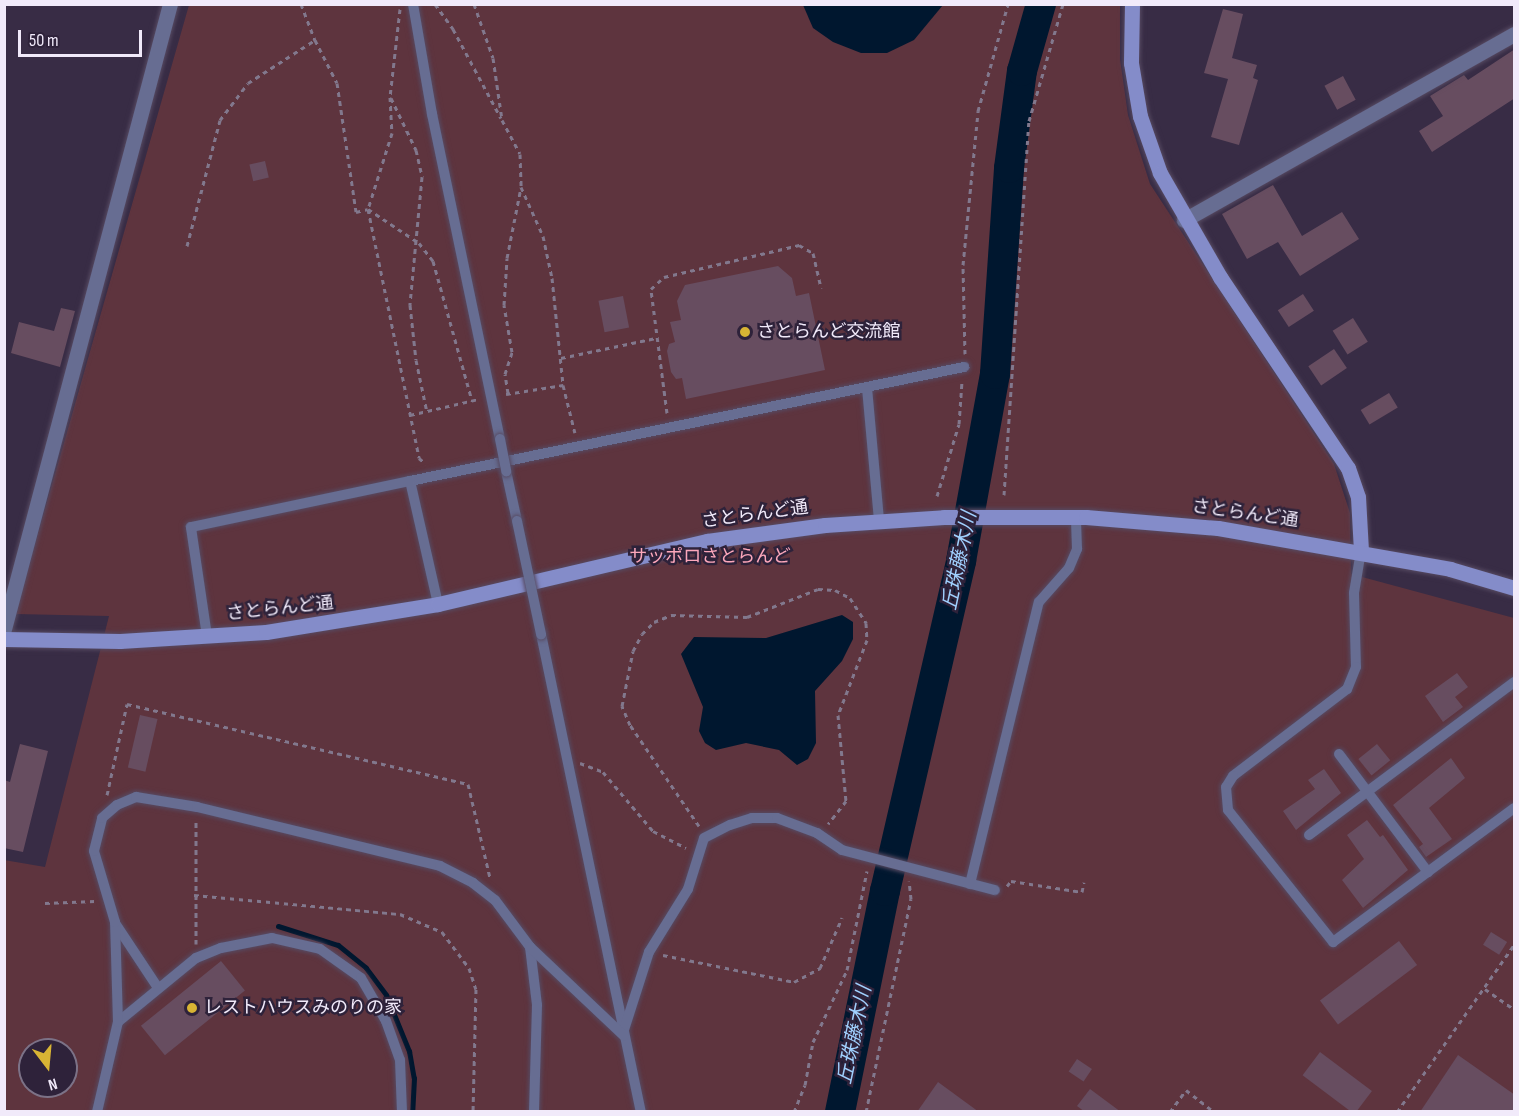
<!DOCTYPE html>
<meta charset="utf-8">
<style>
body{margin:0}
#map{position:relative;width:1519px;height:1116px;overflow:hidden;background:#382c45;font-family:"Sofia Sans Condensed","Noto Sans JP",sans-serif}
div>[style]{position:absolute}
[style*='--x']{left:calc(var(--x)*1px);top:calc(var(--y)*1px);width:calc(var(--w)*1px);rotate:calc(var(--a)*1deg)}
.green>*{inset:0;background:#5e343e}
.water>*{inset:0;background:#00172f}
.stream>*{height:5px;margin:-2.5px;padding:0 2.5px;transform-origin:2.5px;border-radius:2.5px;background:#00172f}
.river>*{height:30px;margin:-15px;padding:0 15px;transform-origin:15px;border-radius:15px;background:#00172f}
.building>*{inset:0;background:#674d60;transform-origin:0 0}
.path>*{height:3px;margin-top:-1.5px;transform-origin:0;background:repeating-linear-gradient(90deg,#82788d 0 4.5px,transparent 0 9px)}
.roads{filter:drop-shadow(0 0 2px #564a62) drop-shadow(0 0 2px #564a62)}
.lane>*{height:10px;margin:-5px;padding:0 5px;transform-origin:5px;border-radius:5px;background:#676d92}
.street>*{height:15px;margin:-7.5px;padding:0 7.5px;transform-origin:7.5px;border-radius:7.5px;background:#676d92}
.secondary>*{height:15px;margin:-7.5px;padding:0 7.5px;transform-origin:7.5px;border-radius:7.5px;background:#848cc9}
.bridges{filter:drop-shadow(0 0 2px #564a62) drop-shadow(0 0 2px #564a62)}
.lane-bridge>*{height:10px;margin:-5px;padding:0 5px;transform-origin:5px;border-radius:5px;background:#676d92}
.dots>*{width:16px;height:16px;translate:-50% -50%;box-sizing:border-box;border:3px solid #2e223a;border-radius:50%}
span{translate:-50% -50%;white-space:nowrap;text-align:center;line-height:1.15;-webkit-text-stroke:5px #2e223a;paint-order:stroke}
.poi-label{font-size:18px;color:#f1eafa}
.left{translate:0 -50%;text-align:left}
.street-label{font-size:18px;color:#f1eafa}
.park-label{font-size:18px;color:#fca7bb}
.water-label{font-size:20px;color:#a0d0fe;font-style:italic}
.frame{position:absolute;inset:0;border:6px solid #f1eafa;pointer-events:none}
.north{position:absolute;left:18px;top:1038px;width:60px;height:60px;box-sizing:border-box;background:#2e223a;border:2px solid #7c7287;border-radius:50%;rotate:164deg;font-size:16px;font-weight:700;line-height:24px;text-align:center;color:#f1eafa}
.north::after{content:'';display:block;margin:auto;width:21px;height:27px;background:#d8b434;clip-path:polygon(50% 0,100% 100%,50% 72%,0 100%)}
.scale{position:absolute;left:18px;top:30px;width:124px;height:27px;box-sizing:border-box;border:3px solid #f1eafa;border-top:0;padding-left:8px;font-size:18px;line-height:21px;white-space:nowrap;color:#f1eafa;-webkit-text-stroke:4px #2e223a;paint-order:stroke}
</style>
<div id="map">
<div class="green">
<div style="clip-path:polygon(evenodd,189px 5px,1120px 5px,1120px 59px,1128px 115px,1150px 184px,1334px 464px,1350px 513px,1351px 574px,1514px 618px,1514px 1111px,5px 1111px,4px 860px,45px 867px,109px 616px,15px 614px,189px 5px,30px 1050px,66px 1050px,66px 1086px,30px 1086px,30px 1050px)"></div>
</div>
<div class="water">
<div style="clip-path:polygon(803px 5px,943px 5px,914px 40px,887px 53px,861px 53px,833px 42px,813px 28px)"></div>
<div style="clip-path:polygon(842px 615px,853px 622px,853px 639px,842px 661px,815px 691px,816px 743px,808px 759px,797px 765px,779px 750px,746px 743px,716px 750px,705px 743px,699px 731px,703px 707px,681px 654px,694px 637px,766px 638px)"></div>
</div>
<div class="stream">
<div style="--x:278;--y:926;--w:63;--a:17.6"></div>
<div style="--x:338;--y:945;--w:36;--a:39"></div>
<div style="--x:366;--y:968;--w:34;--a:53"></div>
<div style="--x:386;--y:995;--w:61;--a:67.7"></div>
<div style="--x:409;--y:1051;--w:27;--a:80"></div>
<div style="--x:414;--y:1078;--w:34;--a:93"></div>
</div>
<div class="river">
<div style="--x:840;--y:1112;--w:226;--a:-78.5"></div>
<div style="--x:885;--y:891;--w:339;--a:-77"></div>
<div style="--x:961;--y:561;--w:190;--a:-79.7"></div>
<div style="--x:995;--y:374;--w:206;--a:-86.1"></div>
<div style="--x:1009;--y:168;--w:98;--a:-82.4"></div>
<div style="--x:1022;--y:71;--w:70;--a:-74.2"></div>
</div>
<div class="building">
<div style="clip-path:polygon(1223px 9px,1243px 14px,1232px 58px,1257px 65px,1253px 78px,1258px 80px,1239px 145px,1211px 137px,1228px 79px,1204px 73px)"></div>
<div style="clip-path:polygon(1515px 49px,1515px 98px,1432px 152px,1419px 131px,1443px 116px,1430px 96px,1464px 75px,1468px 80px)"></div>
<div style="left:1343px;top:76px;width:27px;height:21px;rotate:62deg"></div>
<div style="left:265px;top:161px;width:17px;height:16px;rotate:77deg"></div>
<div style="clip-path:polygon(1273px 185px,1302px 236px,1342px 212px,1359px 239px,1300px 276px,1278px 242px,1247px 259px,1222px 214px)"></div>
<div style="clip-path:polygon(778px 266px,792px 278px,796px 296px,809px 293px,825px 370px,686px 399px,682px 378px,676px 379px,671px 372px,667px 351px,669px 344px,675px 342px,670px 322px,681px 320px,677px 301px,685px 285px)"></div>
<div style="left:1303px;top:294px;width:20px;height:30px;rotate:57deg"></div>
<div style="left:623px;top:296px;width:32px;height:25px;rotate:79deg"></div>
<div style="clip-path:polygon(61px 308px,75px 311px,60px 367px,11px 353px,19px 322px,54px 331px)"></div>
<div style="left:1353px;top:318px;width:28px;height:24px;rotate:58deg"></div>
<div style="left:1334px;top:349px;width:23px;height:31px;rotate:56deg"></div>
<div style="left:1389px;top:393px;width:17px;height:33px;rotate:59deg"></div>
<div style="clip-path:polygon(1457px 673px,1468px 687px,1455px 697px,1463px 707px,1443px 722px,1425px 696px)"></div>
<div style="left:140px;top:715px;width:18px;height:54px;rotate:13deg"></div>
<div style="clip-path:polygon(20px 744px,48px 751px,23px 852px,4px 848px,4px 780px,10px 782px)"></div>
<div style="left:1377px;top:744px;width:21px;height:24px;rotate:51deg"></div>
<div style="clip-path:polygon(1451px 758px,1465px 778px,1429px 808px,1452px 839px,1426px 857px,1419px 847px,1423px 844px,1393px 805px)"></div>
<div style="clip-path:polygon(1324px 769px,1341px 793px,1296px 830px,1283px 811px,1315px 789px,1308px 780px)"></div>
<div style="clip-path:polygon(1367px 820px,1380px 837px,1383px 835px,1408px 870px,1363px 908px,1342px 880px,1364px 859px,1347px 835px)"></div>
<div style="left:1491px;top:932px;width:19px;height:15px;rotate:32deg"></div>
<div style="left:1399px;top:941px;width:30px;height:99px;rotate:53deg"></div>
<div style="left:221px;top:961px;width:38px;height:103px;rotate:51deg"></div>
<div style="left:1320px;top:1052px;width:65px;height:29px;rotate:37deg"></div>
<div style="clip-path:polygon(1458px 1055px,1515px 1095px,1515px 1112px,1420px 1112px)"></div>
<div style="left:1077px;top:1059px;width:18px;height:15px;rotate:34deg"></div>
<div style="clip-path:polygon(938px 1082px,979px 1112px,917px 1112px)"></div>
<div style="clip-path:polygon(1090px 1089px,1121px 1112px,1085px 1112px,1077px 1106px)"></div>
</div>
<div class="path">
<div style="--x:301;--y:4;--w:39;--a:69"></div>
<div style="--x:435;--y:4;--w:31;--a:54"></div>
<div style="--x:453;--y:29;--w:101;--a:61.7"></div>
<div style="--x:474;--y:4;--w:57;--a:70.6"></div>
<div style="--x:493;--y:58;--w:63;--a:81.7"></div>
<div style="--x:502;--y:120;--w:38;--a:62"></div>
<div style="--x:520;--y:154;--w:33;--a:88"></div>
<div style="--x:521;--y:187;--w:54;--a:65.8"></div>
<div style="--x:543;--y:236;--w:43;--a:77.9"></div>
<div style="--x:552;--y:278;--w:108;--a:84.1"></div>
<div style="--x:563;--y:385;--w:49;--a:76"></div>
<div style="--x:400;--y:9;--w:89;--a:96.5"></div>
<div style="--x:390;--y:97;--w:36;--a:87"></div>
<div style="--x:392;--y:133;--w:80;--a:107.5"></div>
<div style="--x:368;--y:209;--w:254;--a:78.4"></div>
<div style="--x:419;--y:458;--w:9;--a:41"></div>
<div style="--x:391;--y:98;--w:58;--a:64.3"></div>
<div style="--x:416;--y:150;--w:28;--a:77"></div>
<div style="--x:422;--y:177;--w:129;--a:95.4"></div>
<div style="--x:410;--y:305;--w:55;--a:83.8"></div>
<div style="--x:416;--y:360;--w:53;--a:78.1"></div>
<div style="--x:187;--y:246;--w:130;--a:-75.3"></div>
<div style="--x:220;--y:120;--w:46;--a:-52.9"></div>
<div style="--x:248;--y:83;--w:80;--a:-32.7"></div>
<div style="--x:315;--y:40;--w:48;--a:62.9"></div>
<div style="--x:337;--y:83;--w:130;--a:81.6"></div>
<div style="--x:356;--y:212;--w:12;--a:-14"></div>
<div style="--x:368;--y:209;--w:61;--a:33.7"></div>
<div style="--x:419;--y:243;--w:23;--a:52"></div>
<div style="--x:433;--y:261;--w:145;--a:74.4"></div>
<div style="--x:965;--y:354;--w:89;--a:-91.3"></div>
<div style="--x:963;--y:265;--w:155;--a:-84.4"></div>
<div style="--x:978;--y:111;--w:111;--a:-74.3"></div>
<div style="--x:561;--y:358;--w:97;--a:-11.9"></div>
<div style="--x:508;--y:393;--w:19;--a:-99"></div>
<div style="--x:505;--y:374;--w:23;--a:-72"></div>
<div style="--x:512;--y:352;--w:48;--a:-99.7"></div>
<div style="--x:504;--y:305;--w:47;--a:-86.3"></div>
<div style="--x:507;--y:258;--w:72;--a:-78.8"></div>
<div style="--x:506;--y:394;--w:58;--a:-9"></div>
<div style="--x:667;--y:413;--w:125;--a:-97.4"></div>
<div style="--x:651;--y:289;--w:18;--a:-43"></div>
<div style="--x:664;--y:277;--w:139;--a:-13.3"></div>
<div style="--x:799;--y:245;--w:16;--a:30"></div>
<div style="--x:813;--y:253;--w:36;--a:77"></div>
<div style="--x:410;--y:415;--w:71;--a:-13.1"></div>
<div style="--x:1004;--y:495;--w:375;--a:-86.2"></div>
<div style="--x:1029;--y:121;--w:122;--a:-73.8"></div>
<div style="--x:937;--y:496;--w:75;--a:-73"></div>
<div style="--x:959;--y:424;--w:43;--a:-86"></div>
<div style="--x:580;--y:763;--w:25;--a:21"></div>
<div style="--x:603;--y:772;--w:77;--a:49.7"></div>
<div style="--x:653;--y:831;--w:37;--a:27"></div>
<div style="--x:107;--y:795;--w:93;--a:-77.6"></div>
<div style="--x:127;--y:704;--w:350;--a:13.2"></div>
<div style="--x:468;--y:784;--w:97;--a:76.8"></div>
<div style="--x:699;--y:826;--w:122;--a:-124.3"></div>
<div style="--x:630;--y:725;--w:21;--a:-113"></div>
<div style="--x:622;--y:706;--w:56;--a:-78.7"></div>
<div style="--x:633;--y:651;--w:19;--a:-62"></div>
<div style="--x:642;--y:634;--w:17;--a:-45"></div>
<div style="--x:654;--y:622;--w:18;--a:-22"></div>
<div style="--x:671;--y:615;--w:76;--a:1.5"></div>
<div style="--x:747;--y:617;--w:76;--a:-21.5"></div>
<div style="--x:818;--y:589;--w:17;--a:3"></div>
<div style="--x:835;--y:590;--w:17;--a:28"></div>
<div style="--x:850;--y:598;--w:30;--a:57"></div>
<div style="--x:866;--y:623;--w:17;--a:87"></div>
<div style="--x:867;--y:640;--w:80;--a:111.1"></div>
<div style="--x:838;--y:715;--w:86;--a:84.7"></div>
<div style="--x:846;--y:801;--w:29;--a:128"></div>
<div style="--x:1007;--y:886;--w:6;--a:-51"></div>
<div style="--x:1011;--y:881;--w:72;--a:8.8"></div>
<div style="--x:1082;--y:892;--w:10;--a:-79"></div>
<div style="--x:194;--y:895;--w:207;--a:5.3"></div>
<div style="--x:400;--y:914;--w:46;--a:23.2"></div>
<div style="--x:442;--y:932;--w:45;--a:53.1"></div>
<div style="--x:469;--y:968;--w:22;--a:72"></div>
<div style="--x:476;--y:989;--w:123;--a:91.4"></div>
<div style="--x:45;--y:903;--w:50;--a:-2.3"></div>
<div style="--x:196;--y:944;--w:125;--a:-90"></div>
<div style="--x:663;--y:955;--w:134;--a:11.6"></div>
<div style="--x:794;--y:982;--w:30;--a:-28"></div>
<div style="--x:820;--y:968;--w:55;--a:-66.3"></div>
<div style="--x:1485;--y:989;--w:35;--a:35"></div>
<div style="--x:794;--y:1112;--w:29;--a:-68"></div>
<div style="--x:805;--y:1085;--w:44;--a:-79.5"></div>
<div style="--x:813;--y:1042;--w:80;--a:-64.7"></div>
<div style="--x:847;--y:970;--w:101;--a:-78.6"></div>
<div style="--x:866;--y:1112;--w:218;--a:-78.1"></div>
<div style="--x:911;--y:899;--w:18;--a:-96"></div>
<div style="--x:1170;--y:1112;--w:27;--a:-54"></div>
<div style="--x:1186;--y:1090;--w:36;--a:38"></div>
<div style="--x:1397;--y:1112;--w:204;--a:-55"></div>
</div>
<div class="roads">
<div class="lane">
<div style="--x:413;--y:4;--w:112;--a:80.2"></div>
<div style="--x:432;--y:114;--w:332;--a:78.2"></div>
<div style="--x:867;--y:388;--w:133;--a:84.8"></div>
<div style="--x:506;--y:471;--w:51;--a:77.6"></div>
<div style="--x:1361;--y:551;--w:43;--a:99.5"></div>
<div style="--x:1354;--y:593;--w:74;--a:88.5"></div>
<div style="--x:1356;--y:667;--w:24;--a:112"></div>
<div style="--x:1347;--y:689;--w:143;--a:142.7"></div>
<div style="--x:1233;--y:776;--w:13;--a:122"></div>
<div style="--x:1226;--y:787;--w:23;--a:85"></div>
<div style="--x:1228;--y:810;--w:169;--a:51.5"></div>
<div style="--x:1333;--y:942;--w:225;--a:-36.5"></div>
<div style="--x:438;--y:604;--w:126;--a:-102.8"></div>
<div style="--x:410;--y:481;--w:566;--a:-11.63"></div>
<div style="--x:541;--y:634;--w:488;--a:78.2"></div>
<div style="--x:207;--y:636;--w:110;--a:-98.4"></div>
<div style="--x:191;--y:527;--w:224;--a:-11.9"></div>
<div style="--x:1339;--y:754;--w:148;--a:53"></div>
<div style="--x:1309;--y:835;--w:256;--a:-36.7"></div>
<div style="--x:970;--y:884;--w:290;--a:-76.3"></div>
<div style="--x:1039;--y:602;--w:45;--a:-48.6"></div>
<div style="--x:1069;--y:568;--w:21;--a:-67"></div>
<div style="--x:1077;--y:549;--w:32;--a:-92"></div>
<div style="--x:115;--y:923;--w:78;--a:56.5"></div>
<div style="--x:530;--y:947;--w:58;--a:83.1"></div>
<div style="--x:537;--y:1005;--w:107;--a:91.6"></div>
<div style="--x:118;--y:1022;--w:101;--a:-39.4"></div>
<div style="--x:196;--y:958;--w:27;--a:-22"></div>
<div style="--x:221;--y:948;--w:52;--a:-11.1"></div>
<div style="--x:272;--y:938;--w:49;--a:12.9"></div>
<div style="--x:320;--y:949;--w:50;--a:35.3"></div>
<div style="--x:361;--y:978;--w:50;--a:59.8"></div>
<div style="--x:386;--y:1021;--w:41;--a:70.3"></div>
<div style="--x:400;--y:1060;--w:52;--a:87.8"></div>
<div style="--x:623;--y:1033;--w:85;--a:-72.2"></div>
<div style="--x:649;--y:952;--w:74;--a:-58.2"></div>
<div style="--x:688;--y:889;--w:53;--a:-72.6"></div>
<div style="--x:704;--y:838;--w:29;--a:-27"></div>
<div style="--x:730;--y:825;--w:23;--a:-18"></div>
<div style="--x:752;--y:818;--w:25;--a:0"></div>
<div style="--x:777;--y:818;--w:43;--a:20.6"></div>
<div style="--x:817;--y:833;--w:30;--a:34"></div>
<div style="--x:842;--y:850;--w:158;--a:14.7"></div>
<div style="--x:97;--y:1112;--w:92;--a:-76.9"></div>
<div style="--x:118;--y:1022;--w:100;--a:-91.7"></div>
<div style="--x:115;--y:922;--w:74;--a:-106.5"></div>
<div style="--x:94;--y:851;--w:34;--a:-76"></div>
<div style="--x:102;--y:818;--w:20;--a:-41"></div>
<div style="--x:117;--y:805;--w:21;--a:-23"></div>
<div style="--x:136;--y:797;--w:62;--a:9.3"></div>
<div style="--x:197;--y:807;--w:250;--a:13.6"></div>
<div style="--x:440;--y:866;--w:37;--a:27"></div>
<div style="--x:473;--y:883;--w:28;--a:38"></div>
<div style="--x:495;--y:900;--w:59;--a:53.3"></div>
<div style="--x:530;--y:947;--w:129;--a:43.4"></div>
</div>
<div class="street">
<div style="--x:1184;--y:220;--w:379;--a:-29.4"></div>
<div style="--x:4;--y:629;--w:647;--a:-75.13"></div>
</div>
<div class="secondary">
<div style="--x:1132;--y:4;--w:59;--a:91"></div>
<div style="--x:1131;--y:63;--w:54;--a:80.4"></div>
<div style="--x:1140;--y:116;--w:60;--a:70.7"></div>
<div style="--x:1160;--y:173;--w:120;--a:60"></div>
<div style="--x:1220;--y:277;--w:230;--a:56.2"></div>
<div style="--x:1348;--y:468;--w:31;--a:71"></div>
<div style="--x:1358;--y:497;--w:54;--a:86.8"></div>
<div style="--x:4;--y:639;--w:116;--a:1"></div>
<div style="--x:120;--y:641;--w:146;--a:-3.5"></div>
<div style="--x:266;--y:632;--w:174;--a:-9.2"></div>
<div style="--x:438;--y:604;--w:276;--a:-13.2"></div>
<div style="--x:707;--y:541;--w:119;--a:-7.7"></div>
<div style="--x:825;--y:525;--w:119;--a:-3.8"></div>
<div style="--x:944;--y:517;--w:142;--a:0"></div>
<div style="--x:1086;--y:517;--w:132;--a:4.8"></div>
<div style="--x:1218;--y:528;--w:236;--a:10"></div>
<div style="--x:1450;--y:569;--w:67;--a:16.5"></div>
</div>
</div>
<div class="bridges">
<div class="lane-bridge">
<div style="--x:500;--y:439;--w:33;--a:79"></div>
<div style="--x:517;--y:521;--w:116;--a:78"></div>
</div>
</div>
<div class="dots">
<div style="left:745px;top:332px;background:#d8b434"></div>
<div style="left:192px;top:1008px;background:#d8b434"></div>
</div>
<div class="poi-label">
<span class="left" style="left:757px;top:332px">さとらんど交流館</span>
<span class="left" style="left:204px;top:1008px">レストハウスみのりの家</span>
</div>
<div class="street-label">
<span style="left:1245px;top:514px;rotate:8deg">さとらんど通</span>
<span style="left:755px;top:515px;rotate:-8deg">さとらんど通</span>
<span style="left:280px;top:609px;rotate:-6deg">さとらんど通</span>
</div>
<div class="park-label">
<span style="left:710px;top:557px">サッポロさとらんど</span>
</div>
<div class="water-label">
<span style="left:960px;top:561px;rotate:-78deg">丘珠藤木川</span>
<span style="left:855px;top:1035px;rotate:-78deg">丘珠藤木川</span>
</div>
<div class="frame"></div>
<div class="north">N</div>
<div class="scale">50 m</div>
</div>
